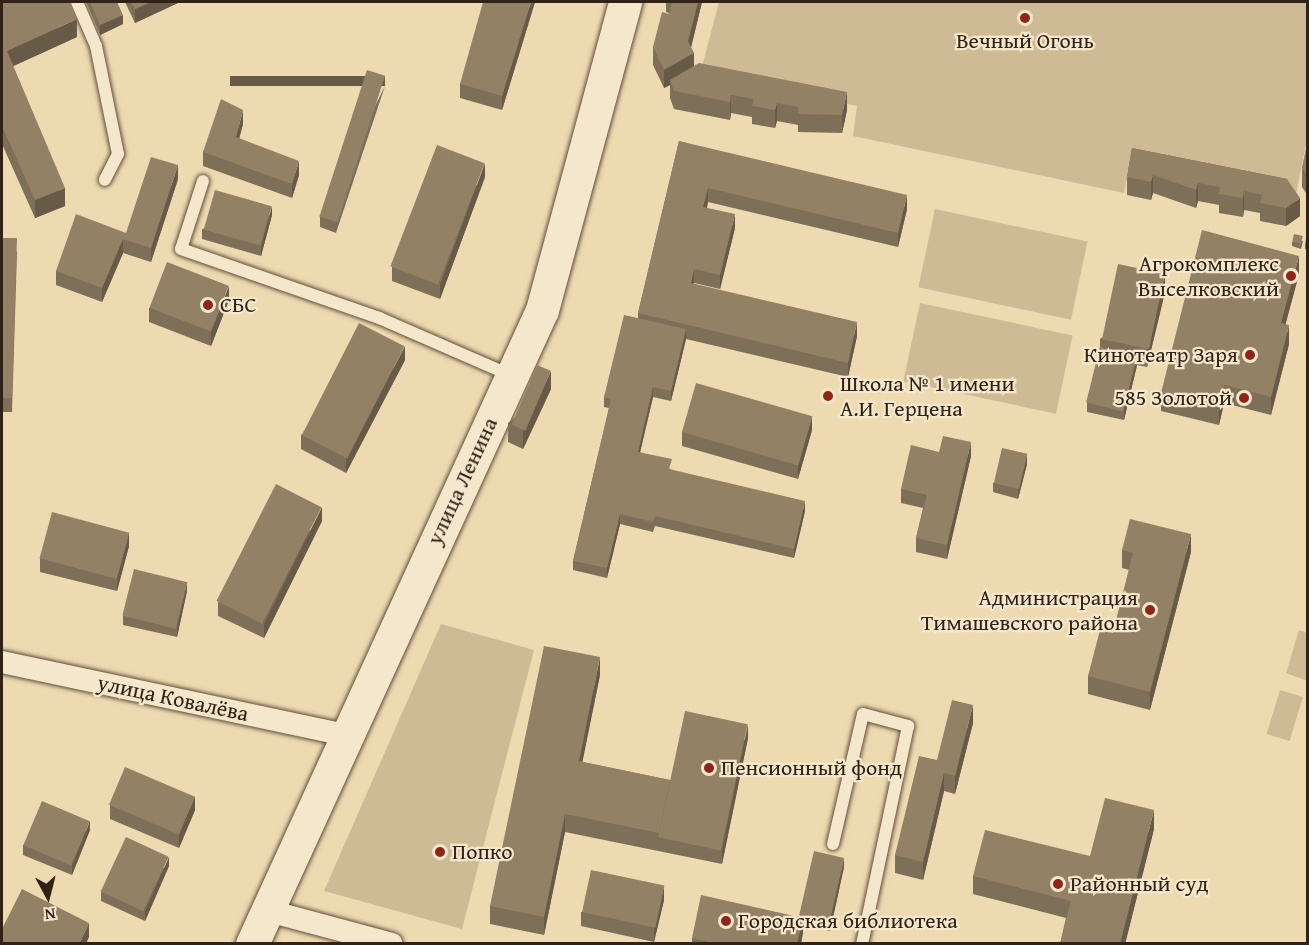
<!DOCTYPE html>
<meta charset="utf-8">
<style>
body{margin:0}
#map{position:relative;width:1309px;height:945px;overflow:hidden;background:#eedab0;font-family:"Gentium Book Plus",serif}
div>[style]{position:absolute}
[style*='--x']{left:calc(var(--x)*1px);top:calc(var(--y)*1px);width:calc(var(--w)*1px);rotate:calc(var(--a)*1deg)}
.green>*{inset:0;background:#cebb96;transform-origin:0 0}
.roads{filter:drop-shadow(0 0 2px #604f3c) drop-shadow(0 0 2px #604f3c)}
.lane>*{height:12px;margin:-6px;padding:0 6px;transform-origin:6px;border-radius:6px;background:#f4e7cc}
.street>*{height:22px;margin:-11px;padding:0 11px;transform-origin:11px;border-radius:11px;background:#f4e7cc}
.secondary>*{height:33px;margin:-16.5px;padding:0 16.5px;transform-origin:16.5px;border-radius:16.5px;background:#f4e7cc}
.wall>*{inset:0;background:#7e6f58}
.shaded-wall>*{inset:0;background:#675a47;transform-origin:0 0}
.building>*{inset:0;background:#938166;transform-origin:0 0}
.dots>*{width:16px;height:16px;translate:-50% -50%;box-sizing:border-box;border:3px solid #f4e7cc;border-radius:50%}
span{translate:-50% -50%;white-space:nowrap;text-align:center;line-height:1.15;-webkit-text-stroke:4.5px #f4e7cc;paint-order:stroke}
.poi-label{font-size:22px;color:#312116}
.right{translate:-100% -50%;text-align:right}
.left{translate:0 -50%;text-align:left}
.street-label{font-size:22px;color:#312116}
.frame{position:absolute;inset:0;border:3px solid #312116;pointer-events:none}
.north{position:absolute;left:18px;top:867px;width:60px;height:60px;-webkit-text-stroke:4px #f4e7cc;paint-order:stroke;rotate:173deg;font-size:16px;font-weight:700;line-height:24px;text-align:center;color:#312116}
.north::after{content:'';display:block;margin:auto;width:21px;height:27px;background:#312116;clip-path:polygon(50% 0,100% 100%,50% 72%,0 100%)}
</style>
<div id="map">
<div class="green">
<div style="clip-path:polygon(719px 2px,1307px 2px,1307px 139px,1296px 195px,1130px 163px,1124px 193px,853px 136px,857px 106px,700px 74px)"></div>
<div style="left:935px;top:209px;width:156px;height:80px;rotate:12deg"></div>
<div style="left:920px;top:303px;width:156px;height:80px;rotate:12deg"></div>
<div style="clip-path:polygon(441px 624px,534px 650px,462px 929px,324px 891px)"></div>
<div style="clip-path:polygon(1299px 630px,1307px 633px,1307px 681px,1286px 673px)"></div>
<div style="left:1280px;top:690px;width:24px;height:46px;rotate:17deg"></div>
</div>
<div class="roads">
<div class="lane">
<div style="--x:77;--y:2;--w:48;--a:66.6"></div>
<div style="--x:96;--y:46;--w:110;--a:78.5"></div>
<div style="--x:118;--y:154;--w:29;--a:117"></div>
<div style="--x:203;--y:181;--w:71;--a:107.9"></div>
<div style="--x:181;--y:249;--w:210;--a:19.2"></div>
<div style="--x:379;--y:318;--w:143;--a:23.5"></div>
<div style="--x:833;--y:844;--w:133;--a:-77"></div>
<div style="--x:863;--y:714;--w:47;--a:14.9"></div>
<div style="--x:908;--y:726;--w:223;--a:101.9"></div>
</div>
<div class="street">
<div style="--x:2;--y:662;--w:351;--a:12"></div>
<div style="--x:269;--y:911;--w:127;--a:15"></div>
</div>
<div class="secondary">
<div style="--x:252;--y:944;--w:697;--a:-65.42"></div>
<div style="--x:542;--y:310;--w:319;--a:-74.9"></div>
</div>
</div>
<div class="wall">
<div style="clip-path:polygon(2px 2px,77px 37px,13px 66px,65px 206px,35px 218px,2px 144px)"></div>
<div style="clip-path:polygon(86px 2px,117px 2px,123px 24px,100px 35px)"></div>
<div style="clip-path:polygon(125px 2px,180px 2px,135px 23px)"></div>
<div style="clip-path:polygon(535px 2px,502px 110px,460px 98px,460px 84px)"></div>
<div style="clip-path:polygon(666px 2px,702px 2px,691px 47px,694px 66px,847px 110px,842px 133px,798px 132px,798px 125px,777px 121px,775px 128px,752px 124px,752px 117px,731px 113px,730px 120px,674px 109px,670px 98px,670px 85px,664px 88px,653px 65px,653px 47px,669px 13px,666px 12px)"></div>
<div style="clip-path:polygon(385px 86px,336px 233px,320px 227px,320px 217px)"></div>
<div style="clip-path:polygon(243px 124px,239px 138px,299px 175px,292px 198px,203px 166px,203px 152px)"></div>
<div style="clip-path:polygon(1308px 140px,1308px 196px,1302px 187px,1302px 168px)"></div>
<div style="clip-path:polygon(679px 141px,907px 209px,898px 247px,708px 202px,707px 208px,735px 228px,720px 289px,694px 283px,694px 284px,857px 336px,848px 377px,686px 339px,671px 401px,653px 397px,640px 452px,672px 470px,805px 511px,794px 558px,655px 526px,653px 532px,620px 524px,607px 578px,573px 570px,573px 561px,609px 408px,604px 407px,604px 397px,638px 318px,638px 313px)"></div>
<div style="clip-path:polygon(1132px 148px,1287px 179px,1300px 216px,1286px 226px,1260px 221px,1260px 213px,1244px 210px,1243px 217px,1219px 213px,1219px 205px,1198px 201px,1196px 208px,1153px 193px,1151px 200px,1127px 195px,1127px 177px)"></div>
<div style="clip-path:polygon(485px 177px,440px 299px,392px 281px,392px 267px)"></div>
<div style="clip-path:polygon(178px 179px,151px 262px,123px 253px,102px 302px,56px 285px,56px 271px,126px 233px)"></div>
<div style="clip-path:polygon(272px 215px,261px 256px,202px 239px,202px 229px)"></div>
<div style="clip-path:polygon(1308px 234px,1308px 250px,1305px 249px,1305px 244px)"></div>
<div style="clip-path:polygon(2px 238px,17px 252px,12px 412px,2px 412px)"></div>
<div style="clip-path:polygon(1303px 241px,1301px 249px,1292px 246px,1292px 242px)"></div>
<div style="clip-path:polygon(1299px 274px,1285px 325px,1289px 344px,1271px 415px,1224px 403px,1219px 425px,1161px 411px,1161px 393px)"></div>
<div style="clip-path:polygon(1165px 292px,1147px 367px,1137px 365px,1124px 420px,1087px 412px,1087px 402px,1100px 347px,1100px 339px)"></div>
<div style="clip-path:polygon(229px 300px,211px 346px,149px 322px,149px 308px)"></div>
<div style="clip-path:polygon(405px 360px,346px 473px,301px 449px,301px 435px)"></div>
<div style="clip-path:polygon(551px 389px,523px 449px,508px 442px,508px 423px)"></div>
<div style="clip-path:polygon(812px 430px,798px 479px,682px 446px,682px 432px)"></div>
<div style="clip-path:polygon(939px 452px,971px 456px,947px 559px,916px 552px,916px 538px,923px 508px,901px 503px,901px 489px)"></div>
<div style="clip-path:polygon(1027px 464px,1018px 499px,993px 492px,993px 483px)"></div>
<div style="clip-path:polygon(322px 521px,264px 638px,218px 616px,218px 602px)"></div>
<div style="clip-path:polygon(129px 546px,117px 591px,40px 572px,40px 558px)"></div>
<div style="clip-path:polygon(1122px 550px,1191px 552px,1150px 710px,1088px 694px,1088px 676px,1113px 633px,1129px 570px,1122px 568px)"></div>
<div style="clip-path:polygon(187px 591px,177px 637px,123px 625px,123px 616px)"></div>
<div style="clip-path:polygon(600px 675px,582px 762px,670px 780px,748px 738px,722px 864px,565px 832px,544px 935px,490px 924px,490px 906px)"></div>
<div style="clip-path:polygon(973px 723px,955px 794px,944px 791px,923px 880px,895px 873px,895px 855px,937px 760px)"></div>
<div style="clip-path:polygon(110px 805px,195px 810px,179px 848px,110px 819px)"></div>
<div style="clip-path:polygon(1154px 829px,1125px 944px,1060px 944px,1066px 918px,973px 894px,973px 876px,1090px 856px)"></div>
<div style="clip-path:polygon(90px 830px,72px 875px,23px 855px,23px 845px)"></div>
<div style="clip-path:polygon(169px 866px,145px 921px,101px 901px,101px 892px)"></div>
<div style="clip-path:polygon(844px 867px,830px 931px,803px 925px,803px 932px,801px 944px,692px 944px,692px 938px,800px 917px,800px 915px)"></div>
<div style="clip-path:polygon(664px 900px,654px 942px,581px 926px,581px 912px)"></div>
</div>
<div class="shaded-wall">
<div style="clip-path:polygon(151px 2px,180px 2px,135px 23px,135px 9px)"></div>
<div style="clip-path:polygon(531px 2px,535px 2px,502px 110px,502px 96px)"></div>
<div style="clip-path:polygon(698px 2px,702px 2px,689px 56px,694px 53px,694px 71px,670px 80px,670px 85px,664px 88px,664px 70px,688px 41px)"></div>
<div style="clip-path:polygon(123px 15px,123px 24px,100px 35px,100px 25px)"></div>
<div style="clip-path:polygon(77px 19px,77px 37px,7px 69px,7px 51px)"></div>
<div style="left:385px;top:76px;width:10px;height:155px;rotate:90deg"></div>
<div style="clip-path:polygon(847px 92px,847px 110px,842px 133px,842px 115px)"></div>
<div style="clip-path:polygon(731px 95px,731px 113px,730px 120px,730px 102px)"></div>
<div style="clip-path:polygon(777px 103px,777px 121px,775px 128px,775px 110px)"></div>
<div style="clip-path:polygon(243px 110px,243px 124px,236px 151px,236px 137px)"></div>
<div style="clip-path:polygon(299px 161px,299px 175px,292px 198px,292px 184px)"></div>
<div style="clip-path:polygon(485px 163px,485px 177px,440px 299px,440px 285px)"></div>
<div style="clip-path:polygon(178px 165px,178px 179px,151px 262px,151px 248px)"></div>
<div style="clip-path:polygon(1153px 175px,1153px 193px,1151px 200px,1151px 182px)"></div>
<div style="clip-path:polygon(1198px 183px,1198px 201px,1196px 208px,1196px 190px)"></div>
<div style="clip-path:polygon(65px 188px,65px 206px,35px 218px,35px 200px)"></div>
<div style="clip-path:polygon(708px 188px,708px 202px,703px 221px,703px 207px)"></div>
<div style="clip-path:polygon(1244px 191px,1244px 210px,1243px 217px,1243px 198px)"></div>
<div style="clip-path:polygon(907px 195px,907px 209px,898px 247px,898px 233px)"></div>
<div style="clip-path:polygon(1300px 198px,1300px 216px,1286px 226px,1286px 208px)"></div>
<div style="clip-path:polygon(272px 206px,272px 215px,261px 256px,261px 246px)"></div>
<div style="clip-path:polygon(735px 214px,735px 228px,720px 289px,720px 275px)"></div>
<div style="clip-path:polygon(123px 239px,123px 253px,102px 302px,102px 288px)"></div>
<div style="clip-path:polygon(1299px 256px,1299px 274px,1281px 341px,1281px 323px)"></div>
<div style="clip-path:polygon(694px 269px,694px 283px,691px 297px,691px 283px)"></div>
<div style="clip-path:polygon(1165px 274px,1165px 292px,1147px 367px,1147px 349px)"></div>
<div style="clip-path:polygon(229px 286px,229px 300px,211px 346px,211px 332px)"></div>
<div style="clip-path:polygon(857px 322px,857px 336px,848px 377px,848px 363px)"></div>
<div style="clip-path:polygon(1289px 325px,1289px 344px,1271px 415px,1271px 397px)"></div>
<div style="clip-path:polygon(686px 329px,686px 339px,671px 401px,671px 391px)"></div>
<div style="clip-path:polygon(405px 346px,405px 360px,346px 473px,346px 459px)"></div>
<div style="clip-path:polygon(1137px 356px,1137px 365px,1124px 420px,1124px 410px)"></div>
<div style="clip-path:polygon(551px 371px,551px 389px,523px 449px,523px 431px)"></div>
<div style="clip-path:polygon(1224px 385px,1224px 403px,1219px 425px,1219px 407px)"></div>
<div style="clip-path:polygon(653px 387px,653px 397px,638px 461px,638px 452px)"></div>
<div style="clip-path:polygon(812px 416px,812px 430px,798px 479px,798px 465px)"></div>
<div style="clip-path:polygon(971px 442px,971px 456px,947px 559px,947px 545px)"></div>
<div style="clip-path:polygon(1027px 454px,1027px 464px,1018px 499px,1018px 489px)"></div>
<div style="clip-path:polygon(805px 501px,805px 511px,794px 558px,794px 549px)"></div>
<div style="clip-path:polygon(322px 507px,322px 521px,264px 638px,264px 624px)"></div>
<div style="clip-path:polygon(620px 514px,620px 524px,607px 578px,607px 568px)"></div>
<div style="clip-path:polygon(129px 532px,129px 546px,117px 591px,117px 577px)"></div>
<div style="clip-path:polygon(1191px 534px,1191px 552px,1150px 710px,1150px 692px)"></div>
<div style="clip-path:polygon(187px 582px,187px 591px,177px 637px,177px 628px)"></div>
<div style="clip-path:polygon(600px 657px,600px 675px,579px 779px,579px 761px)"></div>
<div style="clip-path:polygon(973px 705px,973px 723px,955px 794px,955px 776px)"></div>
<div style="clip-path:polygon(748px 724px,748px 738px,722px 864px,722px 850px)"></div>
<div style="clip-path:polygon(944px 773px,944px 791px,923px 880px,923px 862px)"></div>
<div style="clip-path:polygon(195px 796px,195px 810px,179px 848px,179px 834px)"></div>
<div style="clip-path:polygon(1154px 810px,1154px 829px,1125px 944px,1120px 944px)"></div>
<div style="clip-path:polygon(565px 814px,565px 832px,544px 935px,544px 917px)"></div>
<div style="clip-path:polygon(90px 821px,90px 830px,72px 875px,72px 866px)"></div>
<div style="clip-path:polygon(169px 857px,169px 866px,145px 921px,145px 911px)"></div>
<div style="clip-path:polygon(844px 858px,844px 867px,830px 931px,830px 921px)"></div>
<div style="clip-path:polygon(664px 886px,664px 900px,654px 942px,654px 928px)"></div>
<div style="clip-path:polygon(803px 918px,803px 932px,801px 944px,797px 944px)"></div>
<div style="clip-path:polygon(89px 923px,89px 937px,86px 944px,79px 944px)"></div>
</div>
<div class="building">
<div style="clip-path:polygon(2px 2px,69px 2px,77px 19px,7px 51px,65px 188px,35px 200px,2px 126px)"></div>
<div style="clip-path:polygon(90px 2px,117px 2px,123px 15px,100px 25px)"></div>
<div style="clip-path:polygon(131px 2px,151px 2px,135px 9px)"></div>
<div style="clip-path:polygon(483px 2px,531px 2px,502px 96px,460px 84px)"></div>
<div style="clip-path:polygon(672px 2px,698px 2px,688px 41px,694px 53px,664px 70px,653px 47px,662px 12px,669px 14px)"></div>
<div style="clip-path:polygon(699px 63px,847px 92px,842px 115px,798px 114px,798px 107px,777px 103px,775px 110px,752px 106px,754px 99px,731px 95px,730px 102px,674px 91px,670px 80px)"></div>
<div style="left:367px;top:70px;width:19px;height:154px;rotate:18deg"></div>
<div style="clip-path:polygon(221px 99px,243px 110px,236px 137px,299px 161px,292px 184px,203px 152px)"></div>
<div style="clip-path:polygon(1308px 140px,1308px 177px,1302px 168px)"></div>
<div style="clip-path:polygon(679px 141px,907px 195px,898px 233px,708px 188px,703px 207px,735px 214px,720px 275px,694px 269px,691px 283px,857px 322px,848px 363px,638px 313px)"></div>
<div style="left:437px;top:145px;width:51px;height:130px;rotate:21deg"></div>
<div style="clip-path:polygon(1132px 148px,1287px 179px,1300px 198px,1286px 208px,1260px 203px,1262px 195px,1244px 191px,1243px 198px,1219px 194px,1220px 187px,1198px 183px,1196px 190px,1153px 175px,1151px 182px,1127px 177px)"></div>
<div style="clip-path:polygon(151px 157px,178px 165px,151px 248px,123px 239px,102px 288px,56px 271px,76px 214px,126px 233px)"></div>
<div style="left:215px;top:190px;width:59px;height:41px;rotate:16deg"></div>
<div style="clip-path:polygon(1202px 230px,1299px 256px,1281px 323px,1289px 325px,1271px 397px,1224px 385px,1219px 407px,1161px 393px)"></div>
<div style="clip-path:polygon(1307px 233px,1308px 234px,1308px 245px,1305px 244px)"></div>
<div style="left:1294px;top:234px;width:9px;height:8px;rotate:13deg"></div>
<div style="clip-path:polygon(2px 238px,17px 238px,12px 398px,2px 398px)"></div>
<div style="left:167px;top:262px;width:66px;height:49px;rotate:21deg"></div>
<div style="left:1118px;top:264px;width:48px;height:77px;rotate:12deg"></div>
<div style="clip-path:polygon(624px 315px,686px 329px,671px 391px,653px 387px,638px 452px,672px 459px,669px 469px,805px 501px,794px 549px,655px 516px,653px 522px,620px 514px,607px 568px,573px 561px,611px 399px,604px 397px)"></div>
<div style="left:359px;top:323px;width:51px;height:126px;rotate:27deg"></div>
<div style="left:1100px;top:347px;width:38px;height:57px;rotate:14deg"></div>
<div style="left:537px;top:365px;width:15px;height:65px;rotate:23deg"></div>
<div style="left:696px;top:383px;width:121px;height:51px;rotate:16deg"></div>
<div style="clip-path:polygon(943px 436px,971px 442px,947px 545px,916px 538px,927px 495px,901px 489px,911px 445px,939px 452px)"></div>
<div style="left:1002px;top:448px;width:26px;height:36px;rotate:13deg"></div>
<div style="left:276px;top:484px;width:51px;height:131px;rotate:27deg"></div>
<div style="left:52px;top:512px;width:80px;height:48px;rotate:15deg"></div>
<div style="clip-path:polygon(1130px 519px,1191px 534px,1150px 692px,1088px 676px,1100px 630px,1113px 633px,1133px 553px,1122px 550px)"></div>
<div style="left:134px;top:569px;width:55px;height:48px;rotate:14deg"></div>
<div style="clip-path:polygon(544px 646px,600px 657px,579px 761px,670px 780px,659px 833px,565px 814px,544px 917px,490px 906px)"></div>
<div style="clip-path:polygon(952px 700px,973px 705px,955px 776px,944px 773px,923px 862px,895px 855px,919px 756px,937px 760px)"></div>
<div style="left:685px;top:711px;width:64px;height:129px;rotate:12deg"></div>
<div style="left:125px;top:767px;width:76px;height:41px;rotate:23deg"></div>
<div style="clip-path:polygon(1105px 798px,1154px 810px,1120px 944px,1060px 944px,1071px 901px,973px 876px,985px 830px,1090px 856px)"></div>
<div style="left:42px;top:801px;width:52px;height:48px;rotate:23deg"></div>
<div style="left:126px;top:837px;width:47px;height:60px;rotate:25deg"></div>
<div style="left:814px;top:851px;width:31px;height:66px;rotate:13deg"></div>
<div style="left:591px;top:870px;width:75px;height:43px;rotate:12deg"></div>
<div style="clip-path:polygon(22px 889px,89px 923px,79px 944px,2px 944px,2px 929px)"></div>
<div style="clip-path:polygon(701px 895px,803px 918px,797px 944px,716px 944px,692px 938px)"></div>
</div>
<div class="dots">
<div style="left:1025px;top:18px;background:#8f2418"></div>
<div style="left:1291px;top:276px;background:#8f2418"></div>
<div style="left:208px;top:305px;background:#8f2418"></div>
<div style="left:1250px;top:355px;background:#8f2418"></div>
<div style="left:828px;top:396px;background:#8f2418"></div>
<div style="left:1244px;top:398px;background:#8f2418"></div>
<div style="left:1150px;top:610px;background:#8f2418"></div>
<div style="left:709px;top:768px;background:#8f2418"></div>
<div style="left:440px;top:852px;background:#8f2418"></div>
<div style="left:1058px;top:884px;background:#8f2418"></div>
<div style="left:726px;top:921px;background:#8f2418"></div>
</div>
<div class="poi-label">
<span style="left:1025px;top:41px">Вечный Огонь</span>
<span class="right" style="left:1279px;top:276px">Агрокомплекс<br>Выселковский</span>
<span class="left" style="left:220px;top:305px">СБС</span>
<span class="right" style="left:1238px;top:355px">Кинотеатр Заря</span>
<span class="left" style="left:840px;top:396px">Школа № 1 имени<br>А.И. Герцена</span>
<span class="right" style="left:1232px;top:398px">585 Золотой</span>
<span class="right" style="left:1138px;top:610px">Администрация<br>Тимашевского района</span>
<span class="left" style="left:721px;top:768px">Пенсионный фонд</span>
<span class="left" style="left:452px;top:852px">Попко</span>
<span class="left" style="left:1070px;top:884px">Районный суд</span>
<span class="left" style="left:738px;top:921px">Городская библиотека</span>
</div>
<div class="street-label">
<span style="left:462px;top:481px;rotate:-65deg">улица Ленина</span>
<span style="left:173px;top:698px;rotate:12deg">улица Ковалёва</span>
</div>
<div class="frame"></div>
<div class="north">N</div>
</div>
